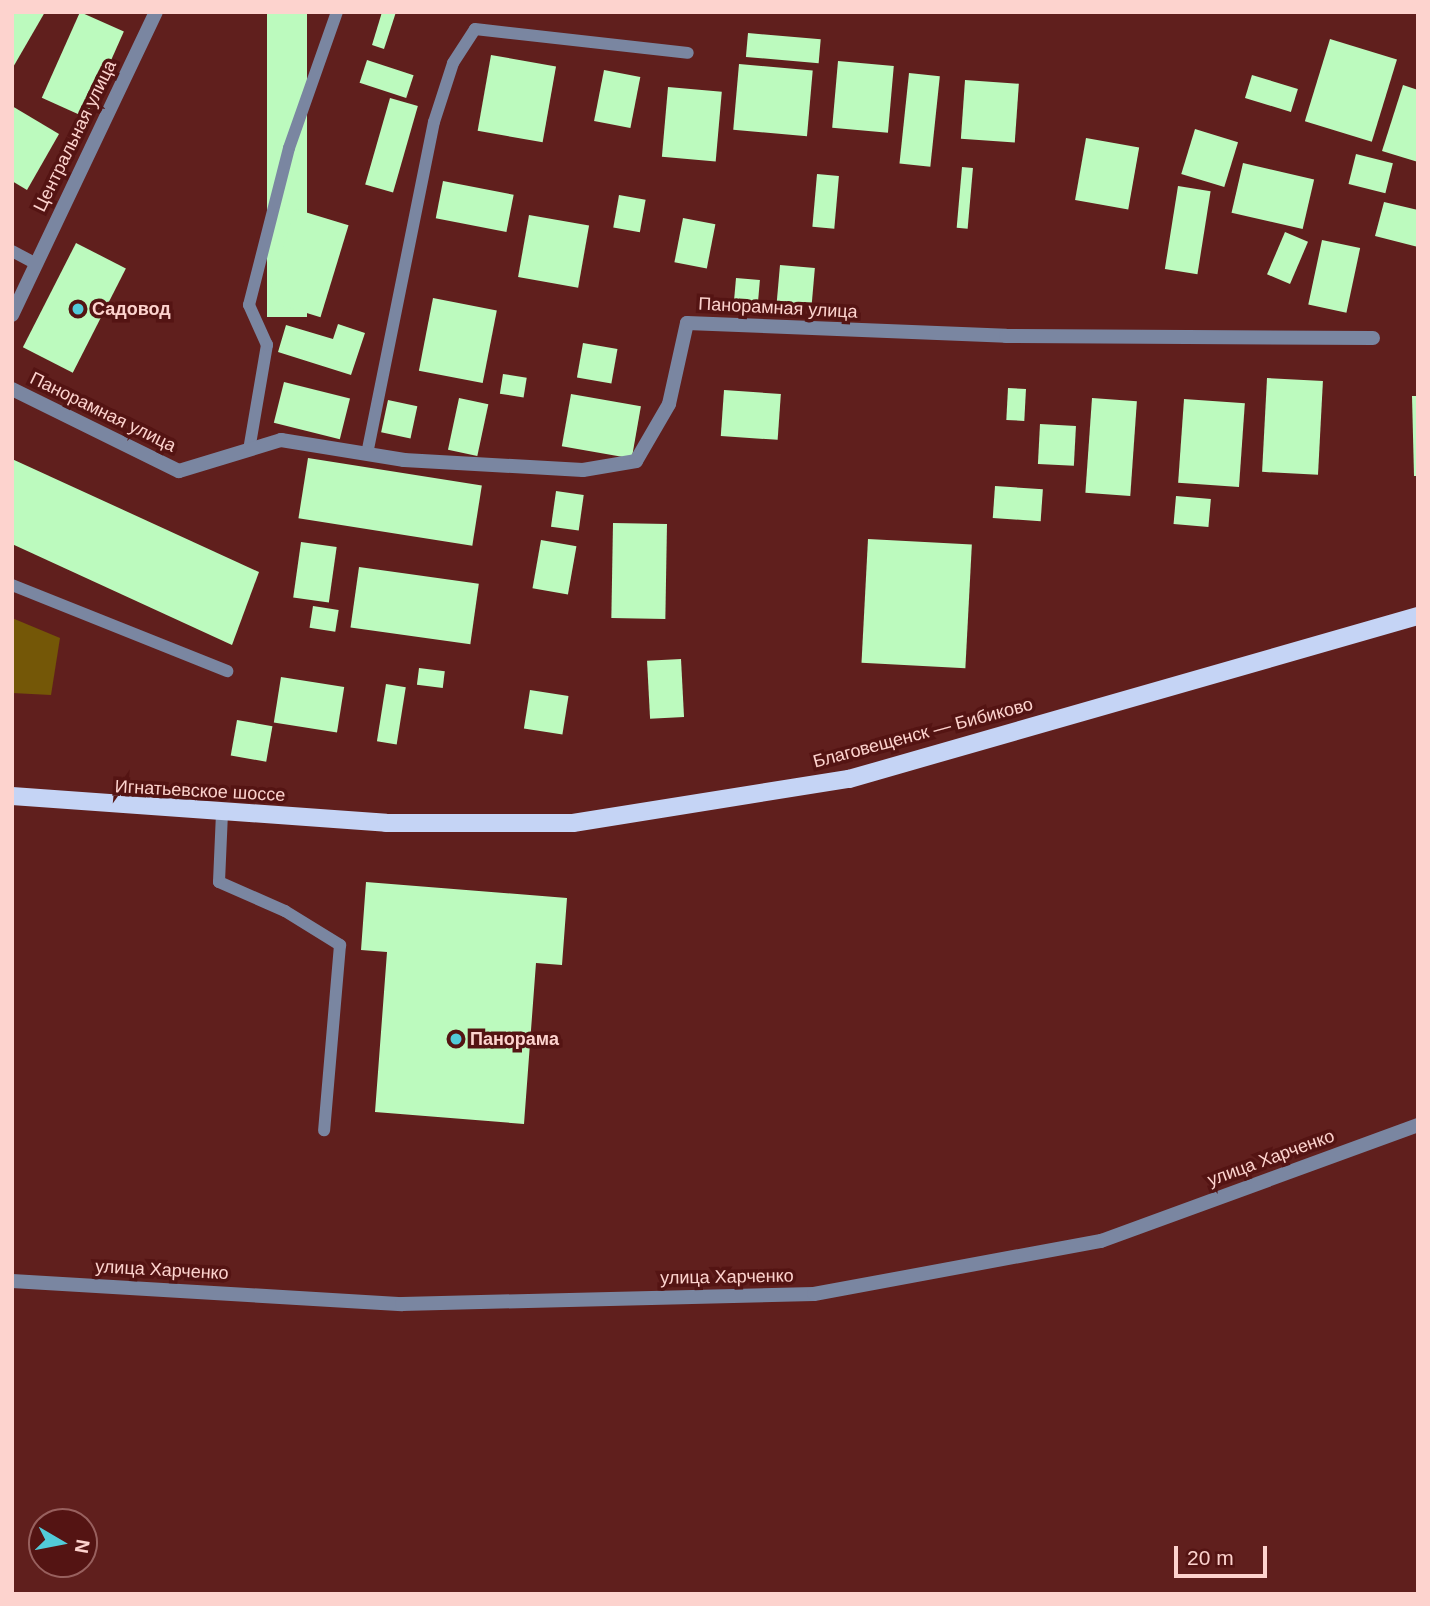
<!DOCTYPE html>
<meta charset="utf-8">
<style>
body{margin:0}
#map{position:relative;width:1430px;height:1606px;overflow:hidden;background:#601f1d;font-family:Helvetica,sans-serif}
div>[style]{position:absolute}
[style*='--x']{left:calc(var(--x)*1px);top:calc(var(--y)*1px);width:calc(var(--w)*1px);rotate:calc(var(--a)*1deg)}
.green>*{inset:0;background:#745707}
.building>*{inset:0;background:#bcfabe;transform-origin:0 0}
.lane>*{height:12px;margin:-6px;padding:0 6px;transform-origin:6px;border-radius:6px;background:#7a86a1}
.street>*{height:14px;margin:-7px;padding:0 7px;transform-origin:7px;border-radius:7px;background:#7a86a1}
.primary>*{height:18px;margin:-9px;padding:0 9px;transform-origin:9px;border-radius:9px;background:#c5d4f5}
.dots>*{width:19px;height:19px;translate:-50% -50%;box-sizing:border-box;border:4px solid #541413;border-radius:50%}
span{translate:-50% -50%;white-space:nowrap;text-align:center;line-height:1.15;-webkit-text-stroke:7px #541413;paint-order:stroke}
.street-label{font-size:18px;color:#fdd3ce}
.poi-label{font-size:18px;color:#fdd3ce;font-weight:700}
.left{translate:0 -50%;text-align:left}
.frame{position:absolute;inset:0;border:14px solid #fdd3ce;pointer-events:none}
.north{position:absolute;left:28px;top:1508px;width:70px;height:70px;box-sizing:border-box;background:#541413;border:2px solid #98605e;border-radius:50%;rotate:100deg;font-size:19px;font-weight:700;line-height:28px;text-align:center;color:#fdd3ce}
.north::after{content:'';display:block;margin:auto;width:24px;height:32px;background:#52cbd9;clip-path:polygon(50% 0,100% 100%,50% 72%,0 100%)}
.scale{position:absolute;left:1174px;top:1546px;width:93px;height:32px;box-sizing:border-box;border:4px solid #fdd3ce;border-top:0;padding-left:9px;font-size:21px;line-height:24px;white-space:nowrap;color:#fdd3ce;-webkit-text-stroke:5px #541413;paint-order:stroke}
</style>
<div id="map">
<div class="green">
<div style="clip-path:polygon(12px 618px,60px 638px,51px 695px,12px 693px)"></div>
</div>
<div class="building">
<div style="clip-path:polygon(12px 12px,45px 12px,12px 69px)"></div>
<div style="left:80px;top:12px;width:48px;height:94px;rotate:24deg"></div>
<div style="left:267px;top:12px;width:40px;height:305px"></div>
<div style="clip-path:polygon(382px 12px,396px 12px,384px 49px,372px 45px)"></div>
<div style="left:748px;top:33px;width:73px;height:24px;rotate:5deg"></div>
<div style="left:1330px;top:39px;width:70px;height:86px;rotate:17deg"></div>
<div style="left:491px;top:55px;width:66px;height:77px;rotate:10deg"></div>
<div style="left:367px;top:60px;width:49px;height:24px;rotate:18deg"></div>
<div style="left:838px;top:61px;width:56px;height:67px;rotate:5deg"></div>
<div style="left:739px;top:64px;width:74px;height:66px;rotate:5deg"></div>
<div style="left:604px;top:70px;width:37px;height:52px;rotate:11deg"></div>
<div style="left:909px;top:73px;width:31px;height:91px;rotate:6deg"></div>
<div style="left:1252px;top:75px;width:48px;height:24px;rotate:17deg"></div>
<div style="left:965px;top:80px;width:54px;height:59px;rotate:4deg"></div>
<div style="clip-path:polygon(1403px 85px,1418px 90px,1418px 162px,1382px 151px)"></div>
<div style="left:668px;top:87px;width:54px;height:70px;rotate:5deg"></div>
<div style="left:390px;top:98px;width:29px;height:90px;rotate:16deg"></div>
<div style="clip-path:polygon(12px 106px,59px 134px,27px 190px,12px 181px)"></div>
<div style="left:1195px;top:129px;width:45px;height:47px;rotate:17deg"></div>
<div style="left:1086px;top:138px;width:54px;height:63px;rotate:10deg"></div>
<div style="left:1356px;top:154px;width:38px;height:31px;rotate:14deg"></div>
<div style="left:1243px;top:163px;width:73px;height:51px;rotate:13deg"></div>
<div style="left:962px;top:167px;width:11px;height:61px;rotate:5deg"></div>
<div style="left:817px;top:174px;width:22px;height:53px;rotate:5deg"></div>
<div style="left:443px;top:181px;width:72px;height:38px;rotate:11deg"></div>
<div style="left:1178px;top:186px;width:33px;height:84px;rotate:9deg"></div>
<div style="left:619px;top:195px;width:27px;height:33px;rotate:10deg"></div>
<div style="clip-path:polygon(1384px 202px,1418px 210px,1418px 247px,1375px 236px)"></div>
<div style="left:295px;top:209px;width:56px;height:96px;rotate:17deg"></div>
<div style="left:529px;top:215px;width:61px;height:63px;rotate:10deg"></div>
<div style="left:683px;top:218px;width:33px;height:45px;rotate:11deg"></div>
<div style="left:1285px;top:232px;width:25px;height:46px;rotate:23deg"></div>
<div style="left:1322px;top:240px;width:39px;height:66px;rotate:12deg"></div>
<div style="left:76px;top:243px;width:56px;height:117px;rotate:27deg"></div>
<div style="left:780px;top:265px;width:35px;height:38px;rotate:5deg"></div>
<div style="left:736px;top:278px;width:24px;height:30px;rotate:5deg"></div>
<div style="left:433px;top:298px;width:65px;height:74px;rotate:11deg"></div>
<div style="clip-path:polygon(338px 324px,365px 333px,351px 375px,278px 352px,286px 325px,333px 339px)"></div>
<div style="left:583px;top:343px;width:35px;height:35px;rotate:10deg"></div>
<div style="left:503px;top:374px;width:24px;height:20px;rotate:9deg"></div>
<div style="left:1267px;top:378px;width:56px;height:94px;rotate:3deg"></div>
<div style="left:284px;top:382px;width:68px;height:42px;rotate:14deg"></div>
<div style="left:1008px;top:388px;width:18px;height:32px;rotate:3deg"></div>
<div style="left:724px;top:390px;width:57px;height:46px;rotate:4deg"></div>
<div style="left:571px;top:394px;width:71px;height:53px;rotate:10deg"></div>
<div style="clip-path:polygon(1412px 396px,1418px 396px,1418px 476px,1414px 476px)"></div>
<div style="left:459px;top:398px;width:30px;height:53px;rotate:12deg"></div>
<div style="left:1092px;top:398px;width:45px;height:95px;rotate:4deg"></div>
<div style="left:1184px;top:399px;width:61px;height:84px;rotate:4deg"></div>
<div style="left:388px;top:400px;width:30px;height:33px;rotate:12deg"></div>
<div style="left:1040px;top:424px;width:36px;height:40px;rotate:3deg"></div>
<div style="left:308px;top:458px;width:176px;height:61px;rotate:9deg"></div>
<div style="clip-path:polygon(12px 459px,259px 572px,232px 645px,12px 544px)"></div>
<div style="left:995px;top:486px;width:48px;height:32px;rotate:4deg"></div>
<div style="left:556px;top:491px;width:28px;height:36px;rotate:8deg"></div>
<div style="left:1176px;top:496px;width:35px;height:28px;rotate:5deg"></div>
<div style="left:613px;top:523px;width:54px;height:95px;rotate:1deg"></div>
<div style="left:868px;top:539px;width:104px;height:124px;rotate:3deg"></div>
<div style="left:541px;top:540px;width:36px;height:49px;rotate:10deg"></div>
<div style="left:301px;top:542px;width:36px;height:56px;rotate:8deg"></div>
<div style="left:359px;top:567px;width:121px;height:61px;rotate:8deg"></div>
<div style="left:313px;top:606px;width:26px;height:22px;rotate:9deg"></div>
<div style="left:681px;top:659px;width:58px;height:34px;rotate:87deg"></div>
<div style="left:419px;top:668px;width:26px;height:17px;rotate:7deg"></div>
<div style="left:281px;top:677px;width:64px;height:46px;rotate:9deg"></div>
<div style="left:386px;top:684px;width:20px;height:58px;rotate:9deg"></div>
<div style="left:530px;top:690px;width:39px;height:39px;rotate:9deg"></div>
<div style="left:237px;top:720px;width:36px;height:36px;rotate:10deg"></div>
<div style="clip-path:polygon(366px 882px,567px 898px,562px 965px,536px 963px,524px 1124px,375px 1112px,387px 952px,361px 950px)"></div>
</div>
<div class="lane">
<div style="--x:12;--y:251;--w:26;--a:28"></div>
<div style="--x:249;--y:450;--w:107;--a:-80.3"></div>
<div style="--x:267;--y:345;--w:44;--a:-114.2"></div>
<div style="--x:249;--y:305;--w:162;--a:-75.7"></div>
<div style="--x:289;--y:148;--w:144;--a:-70.6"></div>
<div style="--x:367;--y:454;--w:339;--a:-78.6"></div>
<div style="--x:434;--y:122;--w:62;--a:-72.1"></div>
<div style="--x:453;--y:63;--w:40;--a:-57.1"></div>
<div style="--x:475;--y:29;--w:214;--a:6.4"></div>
<div style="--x:12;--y:585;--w:232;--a:21.8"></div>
<div style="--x:222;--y:813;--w:69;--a:92.5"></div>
<div style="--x:219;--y:882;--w:72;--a:23.7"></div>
<div style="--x:285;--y:911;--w:65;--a:31.7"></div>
<div style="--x:340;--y:945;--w:186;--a:94.9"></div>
</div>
<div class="street">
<div style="--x:12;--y:315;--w:335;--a:-64.6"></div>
<div style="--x:12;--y:389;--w:186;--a:26.2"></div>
<div style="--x:179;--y:471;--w:107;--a:-16.9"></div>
<div style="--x:281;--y:440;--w:125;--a:9.2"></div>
<div style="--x:404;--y:460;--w:179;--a:3.2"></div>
<div style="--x:583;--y:470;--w:54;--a:-9.6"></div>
<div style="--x:636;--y:461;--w:66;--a:-59.9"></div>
<div style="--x:669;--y:404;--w:83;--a:-77.5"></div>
<div style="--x:687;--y:323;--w:319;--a:2.3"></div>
<div style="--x:1006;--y:336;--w:367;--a:0.3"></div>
<div style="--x:12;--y:1281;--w:391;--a:3.4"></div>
<div style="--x:402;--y:1304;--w:412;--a:-1.4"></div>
<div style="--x:814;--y:1294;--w:292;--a:-10.5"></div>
<div style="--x:1101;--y:1241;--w:338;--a:-20.1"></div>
</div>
<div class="primary">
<div style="--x:12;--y:796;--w:375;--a:4.1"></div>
<div style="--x:386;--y:823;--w:187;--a:0"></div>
<div style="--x:573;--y:823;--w:279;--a:-9.1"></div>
<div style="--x:849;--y:779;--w:592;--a:-15.99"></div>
</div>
<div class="dots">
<div style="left:78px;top:309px;background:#52cbd9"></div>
<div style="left:456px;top:1039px;background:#52cbd9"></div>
</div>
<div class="street-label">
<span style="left:75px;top:136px;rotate:-64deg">Центральная улица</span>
<span style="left:778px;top:308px;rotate:3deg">Панорамная улица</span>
<span style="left:103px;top:412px;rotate:26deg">Панорамная улица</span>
<span style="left:923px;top:733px;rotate:-15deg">Благовещенск — Бибиково</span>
<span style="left:200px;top:791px;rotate:3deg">Игнатьевское шоссе</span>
<span style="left:1271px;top:1158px;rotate:-20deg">улица Харченко</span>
<span style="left:162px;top:1270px;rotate:3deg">улица Харченко</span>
<span style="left:727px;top:1277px;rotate:-1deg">улица Харченко</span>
</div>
<div class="poi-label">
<span class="left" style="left:92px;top:309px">Садовод</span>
<span class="left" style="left:470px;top:1039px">Панорама</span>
</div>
<div class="frame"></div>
<div class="north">N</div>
<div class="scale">20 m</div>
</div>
